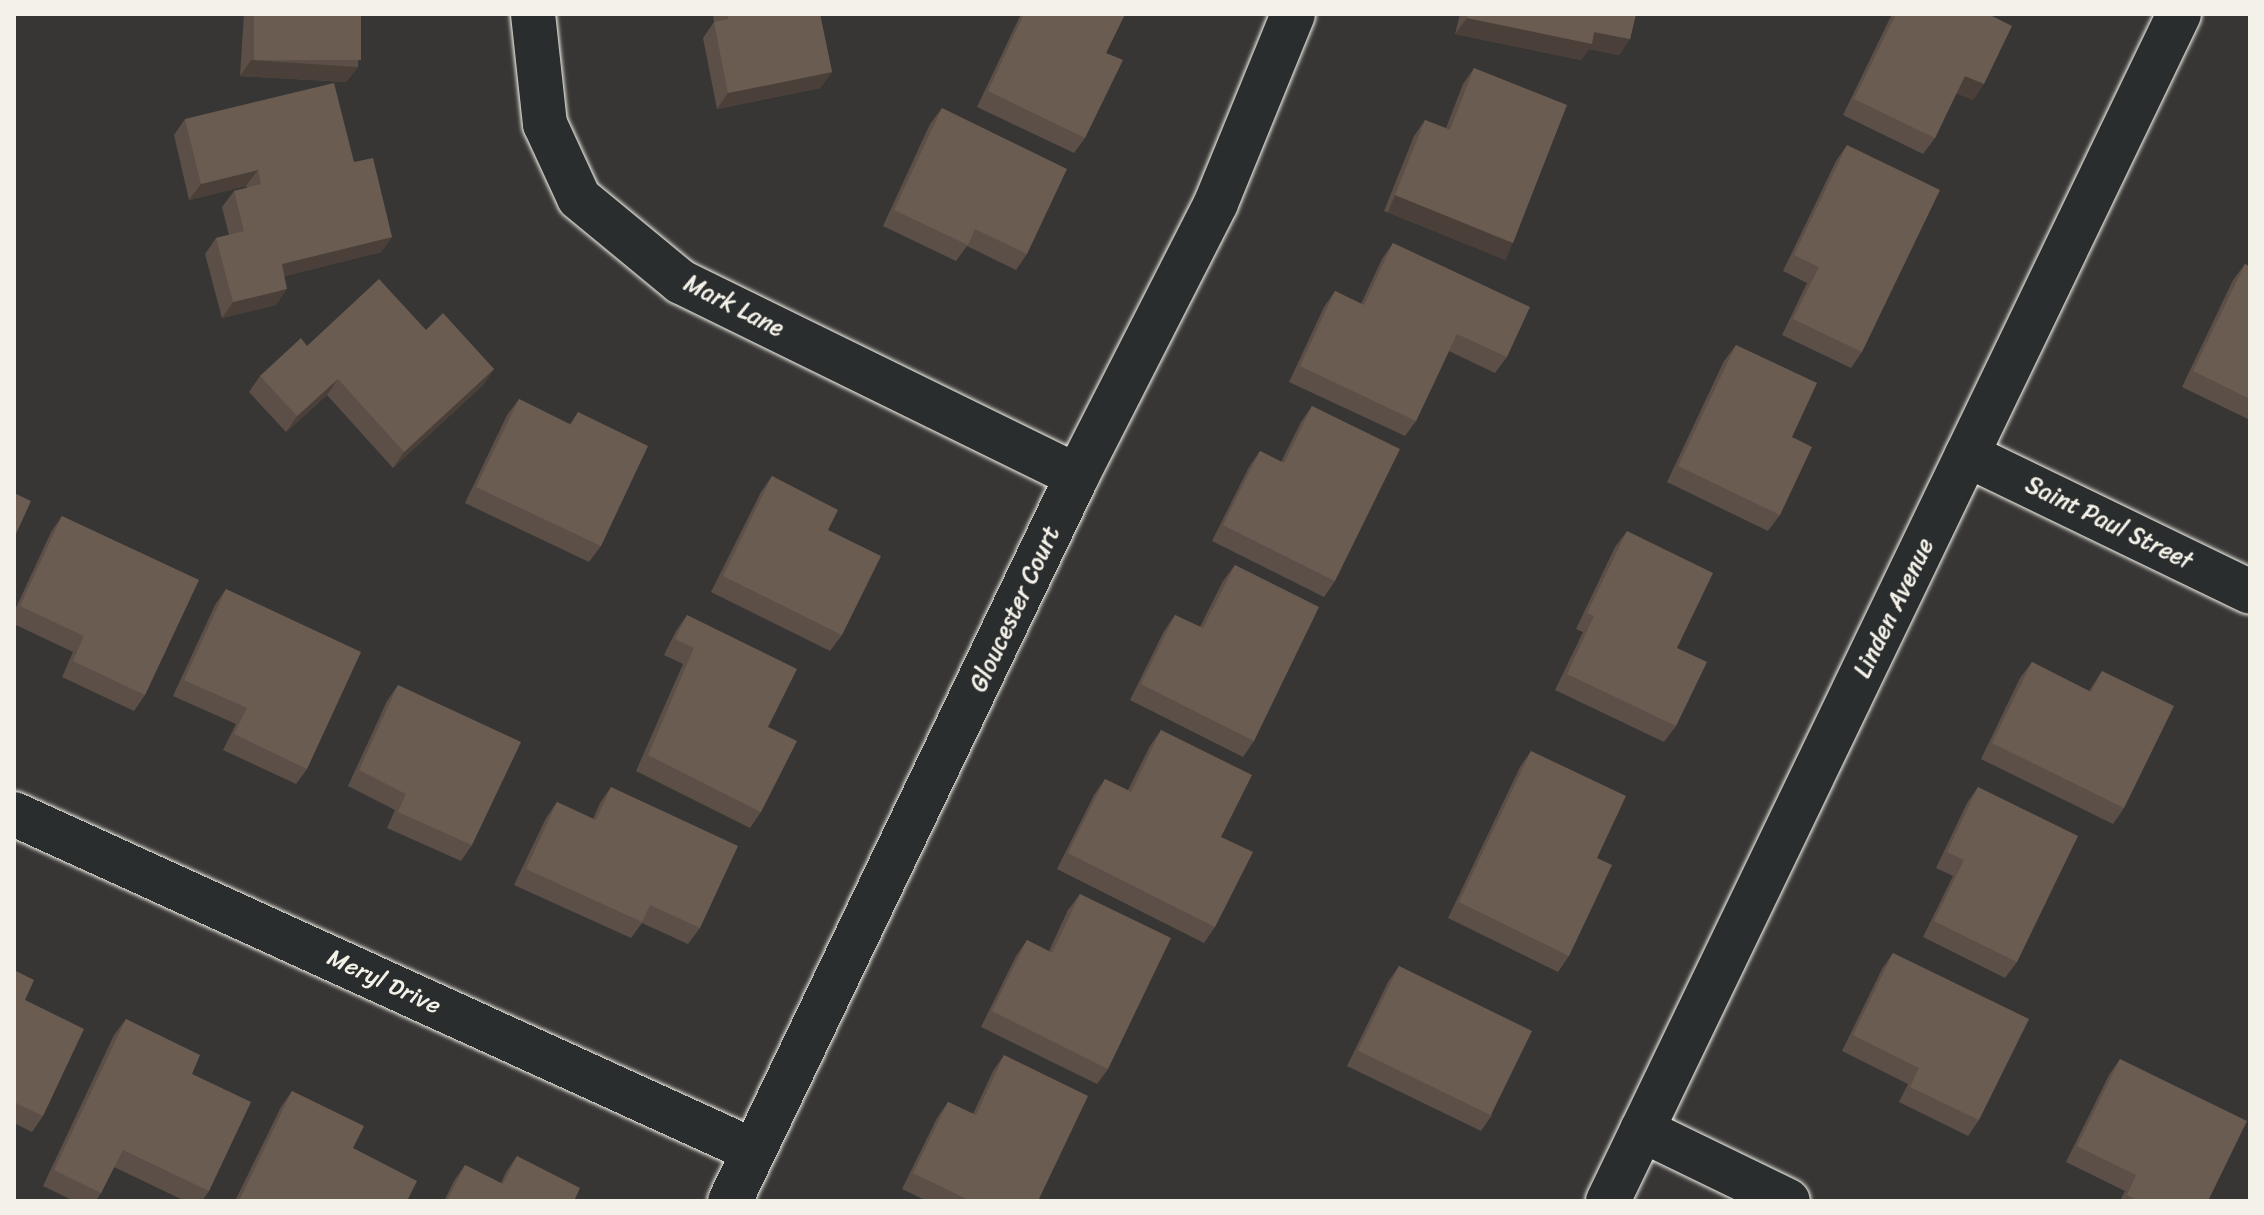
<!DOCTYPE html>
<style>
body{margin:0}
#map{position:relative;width:2264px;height:1215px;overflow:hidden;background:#373635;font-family:Sriracha,sans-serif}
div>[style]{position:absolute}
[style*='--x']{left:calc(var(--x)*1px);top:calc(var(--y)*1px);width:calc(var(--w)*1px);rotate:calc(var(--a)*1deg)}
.roads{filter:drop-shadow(0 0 2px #f4f1e8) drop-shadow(0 0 2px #f4f1e8)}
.minor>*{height:44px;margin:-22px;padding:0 22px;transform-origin:22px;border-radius:22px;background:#2a2d2e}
.wall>*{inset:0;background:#5c4f47}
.shaded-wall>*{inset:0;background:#4b4039;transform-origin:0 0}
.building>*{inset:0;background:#6b5c52;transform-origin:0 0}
span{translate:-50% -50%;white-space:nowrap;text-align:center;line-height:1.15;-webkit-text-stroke:8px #2a2d2e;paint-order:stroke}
.street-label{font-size:24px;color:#f4f1e8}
.frame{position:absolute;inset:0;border:16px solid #f4f1e8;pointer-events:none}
</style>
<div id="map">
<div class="roads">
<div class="minor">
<div style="--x:533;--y:14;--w:111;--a:83.8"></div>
<div style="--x:545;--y:124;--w:81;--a:65.3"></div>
<div style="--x:579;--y:198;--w:132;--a:39.5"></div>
<div style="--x:681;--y:282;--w:441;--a:26.1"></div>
<div style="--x:1967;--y:455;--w:314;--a:25.8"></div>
<div style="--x:14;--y:814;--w:813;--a:24.48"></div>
<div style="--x:1642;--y:1130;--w:162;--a:25.9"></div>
<div style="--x:730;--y:1201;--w:804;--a:-64.42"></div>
<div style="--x:1077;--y:476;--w:306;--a:-63"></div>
<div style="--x:1216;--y:203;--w:204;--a:-67.8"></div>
<div style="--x:1608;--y:1201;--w:1317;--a:-64.31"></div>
</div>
</div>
<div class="wall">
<div style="clip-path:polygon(244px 14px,361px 14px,358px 67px,346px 82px,240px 76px)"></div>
<div style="clip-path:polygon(713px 14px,820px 14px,832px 72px,820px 88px,717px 109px,703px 38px,714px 22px)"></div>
<div style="clip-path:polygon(1021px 14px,1125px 14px,1106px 53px,1085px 138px,1074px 153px,977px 107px)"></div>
<div style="clip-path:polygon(1460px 14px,1636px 14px,1630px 39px,1619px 55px,1589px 49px,1581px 60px,1455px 34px)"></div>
<div style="clip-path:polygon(1892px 14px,1988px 14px,1973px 100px,1956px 93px,1935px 138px,1923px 154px,1843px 115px)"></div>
<div style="clip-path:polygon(1474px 68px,1502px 258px,1384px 211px,1414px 136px,1425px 120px,1446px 128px,1463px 84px)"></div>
<div style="clip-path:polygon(942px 108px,1027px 254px,1016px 270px,967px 246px,956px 261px,883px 226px,930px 124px)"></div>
<div style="clip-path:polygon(185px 119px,354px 162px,392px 237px,381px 252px,284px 276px,276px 305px,222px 318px,205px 254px,216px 238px,229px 235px,222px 207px,234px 191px,247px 188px,246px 186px,189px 200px,174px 135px)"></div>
<div style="clip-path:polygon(1847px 145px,1862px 352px,1851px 368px,1782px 335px,1807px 283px,1783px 271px,1836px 161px)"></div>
<div style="clip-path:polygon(1393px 243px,1507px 357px,1495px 373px,1449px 351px,1416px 421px,1405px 436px,1289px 382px,1324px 307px,1335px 291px,1361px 304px,1382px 259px)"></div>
<div style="clip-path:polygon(2245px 264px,2250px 267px,2250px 420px,2182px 387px,2233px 280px)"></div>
<div style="clip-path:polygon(426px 330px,494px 369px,483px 385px,393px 468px,327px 395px,286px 432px,249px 392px,260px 376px,307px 346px)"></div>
<div style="clip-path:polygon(1736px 345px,1792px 437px,1780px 515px,1768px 531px,1667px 482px,1724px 361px)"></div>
<div style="clip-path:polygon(519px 399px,570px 424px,578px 412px,601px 546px,589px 562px,465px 503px,507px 415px)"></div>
<div style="clip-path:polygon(1312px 406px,1335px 581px,1324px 597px,1212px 541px,1249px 467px,1260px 451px,1281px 462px,1301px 422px)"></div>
<div style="clip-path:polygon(772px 476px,828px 530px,842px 635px,830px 651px,711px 592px,761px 492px)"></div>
<div style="clip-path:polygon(62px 516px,145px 695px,134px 711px,62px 677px,73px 652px,14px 624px,14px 612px,51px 532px)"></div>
<div style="clip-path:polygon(1627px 531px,1677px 648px,1676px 726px,1664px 742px,1555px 690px,1583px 632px,1576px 629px,1615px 547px)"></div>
<div style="clip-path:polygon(1235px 565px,1254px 741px,1243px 757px,1130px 700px,1164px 631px,1175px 615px,1200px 627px,1223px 581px)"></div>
<div style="clip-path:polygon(226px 589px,307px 769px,296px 784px,223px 750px,236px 724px,173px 696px,215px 605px)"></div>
<div style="clip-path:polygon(687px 615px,768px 727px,761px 812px,750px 828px,636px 771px,683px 664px,664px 655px,676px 631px)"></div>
<div style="clip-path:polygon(2032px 662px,2089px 691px,2102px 671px,2124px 808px,2113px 824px,1981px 759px,2020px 678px)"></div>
<div style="clip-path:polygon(398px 685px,472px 845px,461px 861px,387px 828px,395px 810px,348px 786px,387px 701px)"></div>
<div style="clip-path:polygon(1161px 730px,1221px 837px,1215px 927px,1204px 943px,1057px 869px,1094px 795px,1105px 779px,1128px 790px,1150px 746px)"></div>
<div style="clip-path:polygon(1531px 751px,1597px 858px,1569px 956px,1558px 972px,1448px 918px,1520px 767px)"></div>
<div style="clip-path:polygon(611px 787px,700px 928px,688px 944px,642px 923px,631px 938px,514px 885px,546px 818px,557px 802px,593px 819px,600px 803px)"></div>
<div style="clip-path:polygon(1978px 787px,2017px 962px,2005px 978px,1923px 937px,1953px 876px,1936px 868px,1967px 803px)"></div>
<div style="clip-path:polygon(1080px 894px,1108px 1069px,1097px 1084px,981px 1027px,1016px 956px,1027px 940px,1049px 951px,1068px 910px)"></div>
<div style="clip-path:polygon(1893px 953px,1979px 1120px,1968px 1136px,1899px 1102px,1908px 1084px,1842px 1051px,1882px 969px)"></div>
<div style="clip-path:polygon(1399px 966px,1492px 1115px,1481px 1131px,1347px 1066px,1388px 982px)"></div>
<div style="clip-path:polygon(14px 970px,43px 1116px,32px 1132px,14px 1123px)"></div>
<div style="clip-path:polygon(126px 1019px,192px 1074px,209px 1191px,202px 1201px,185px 1201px,114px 1167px,101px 1193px,96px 1201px,74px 1201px,43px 1186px,114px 1035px)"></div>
<div style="clip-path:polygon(1004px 1055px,1038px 1201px,927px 1201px,902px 1189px,937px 1118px,948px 1102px,973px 1114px,993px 1071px)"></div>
<div style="clip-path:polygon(2120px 1059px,2208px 1201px,2120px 1201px,2125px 1191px,2066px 1162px,2109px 1075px)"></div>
<div style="clip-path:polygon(292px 1091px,353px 1148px,407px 1201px,235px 1201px,281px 1107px)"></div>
<div style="clip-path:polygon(517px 1156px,574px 1201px,444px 1201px,454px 1181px,465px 1165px,501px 1183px,506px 1172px)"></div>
</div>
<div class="shaded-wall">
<div style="clip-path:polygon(1467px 18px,1594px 32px,1630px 39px,1619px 55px,1589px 49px,1581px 60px,1455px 34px)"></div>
<div style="clip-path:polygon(251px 60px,358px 67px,346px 82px,240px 76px)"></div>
<div style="clip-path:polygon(832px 72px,820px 88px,717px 109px,728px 93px)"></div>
<div style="clip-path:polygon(1965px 76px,1984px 84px,1973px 100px,1953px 92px)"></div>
<div style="clip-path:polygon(258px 170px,246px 186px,189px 200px,201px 184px)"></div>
<div style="left:1395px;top:195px;width:127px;height:19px;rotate:22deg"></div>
<div style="clip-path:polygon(392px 237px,381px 252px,270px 280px,282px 264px)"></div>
<div style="clip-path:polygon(287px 289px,276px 305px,222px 318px,233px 302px)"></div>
<div style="clip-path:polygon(494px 369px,483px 385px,393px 468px,404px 452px)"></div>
<div style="clip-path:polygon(338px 379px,327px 395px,286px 432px,297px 416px)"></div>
</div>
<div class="building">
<div style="left:254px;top:14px;width:107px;height:46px"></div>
<div style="clip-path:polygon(727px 14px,820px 14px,832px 72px,728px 93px,714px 22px,728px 19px)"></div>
<div style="clip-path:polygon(1024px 14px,1125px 14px,1106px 53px,1123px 60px,1085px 138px,988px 91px)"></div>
<div style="clip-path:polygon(1467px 14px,1636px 14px,1630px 39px,1594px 32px,1592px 44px,1467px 18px)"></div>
<div style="clip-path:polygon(1896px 14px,1988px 14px,2012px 26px,1984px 84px,1965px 76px,1935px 138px,1854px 99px)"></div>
<div style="clip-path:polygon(1474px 68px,1567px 105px,1513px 243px,1395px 195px,1425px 120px,1450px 130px)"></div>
<div style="clip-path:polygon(334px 83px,354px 162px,373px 158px,392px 237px,282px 264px,287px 289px,233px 302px,216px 238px,244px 231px,234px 191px,261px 184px,258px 170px,201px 184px,185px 119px)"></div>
<div style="clip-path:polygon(942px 108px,1067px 169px,1027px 254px,975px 229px,968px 245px,894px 210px)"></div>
<div style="clip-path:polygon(1847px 145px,1940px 190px,1862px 352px,1793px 319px,1819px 267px,1794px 255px)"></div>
<div style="clip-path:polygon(1393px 243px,1530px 307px,1507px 357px,1457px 334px,1416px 421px,1300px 366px,1335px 291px,1364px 305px)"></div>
<div style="clip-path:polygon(2245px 264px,2250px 267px,2250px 399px,2193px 371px)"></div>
<div style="clip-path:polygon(379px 279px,426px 330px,443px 313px,494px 369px,404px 452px,338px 379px,297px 416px,260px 376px,301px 338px,307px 346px)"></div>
<div style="clip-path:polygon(1736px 345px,1817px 383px,1792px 437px,1812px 447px,1780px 515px,1678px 466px)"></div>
<div style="clip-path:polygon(519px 399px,571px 425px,578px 412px,648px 446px,601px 546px,476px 487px)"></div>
<div style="clip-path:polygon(1312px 406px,1400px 449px,1335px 581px,1223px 525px,1260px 451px,1284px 463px)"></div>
<div style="clip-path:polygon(772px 476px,838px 510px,828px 530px,881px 556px,842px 635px,723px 576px)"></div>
<div style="clip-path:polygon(14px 493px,31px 501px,14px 538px)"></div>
<div style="clip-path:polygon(62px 516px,199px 580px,145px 695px,73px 661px,84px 636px,20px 606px)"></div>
<div style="clip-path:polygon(1627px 531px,1713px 573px,1677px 648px,1707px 662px,1676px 726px,1567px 674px,1594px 616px,1587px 613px)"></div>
<div style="clip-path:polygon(1235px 565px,1319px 607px,1254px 741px,1141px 684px,1175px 615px,1203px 628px)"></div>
<div style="clip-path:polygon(226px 589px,361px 652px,307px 769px,234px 734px,247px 708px,184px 680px)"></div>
<div style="clip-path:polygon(687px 615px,797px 669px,768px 727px,797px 741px,761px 812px,648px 755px,694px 648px,675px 639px)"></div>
<div style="clip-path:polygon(2032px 662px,2091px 692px,2102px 671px,2174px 706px,2124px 808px,1992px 743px)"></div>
<div style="clip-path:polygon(398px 685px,521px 742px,472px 845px,398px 812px,406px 794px,359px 770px)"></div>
<div style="clip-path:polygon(1161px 730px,1252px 775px,1221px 837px,1253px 852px,1215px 927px,1068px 853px,1105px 779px,1131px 792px)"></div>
<div style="clip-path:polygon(1531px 751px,1626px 796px,1597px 858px,1612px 865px,1569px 956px,1459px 902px)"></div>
<div style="clip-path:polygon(611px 787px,738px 846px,700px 928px,650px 905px,642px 922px,526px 869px,557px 802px,596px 820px)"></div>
<div style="clip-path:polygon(1978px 787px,2078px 836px,2017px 962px,1934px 921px,1964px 860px,1947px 852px)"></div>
<div style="clip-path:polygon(1080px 894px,1171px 938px,1108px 1069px,992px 1011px,1027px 940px,1052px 953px)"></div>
<div style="clip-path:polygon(1893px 953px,2029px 1019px,1979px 1120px,1910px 1087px,1919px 1068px,1853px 1035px)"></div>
<div style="left:1399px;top:966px;width:148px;height:94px;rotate:26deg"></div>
<div style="clip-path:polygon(14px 970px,34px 980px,25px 1000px,84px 1029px,43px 1116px,14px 1102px)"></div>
<div style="clip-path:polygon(126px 1019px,200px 1055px,192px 1074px,251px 1102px,209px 1191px,123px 1150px,101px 1193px,54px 1170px)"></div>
<div style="clip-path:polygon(1004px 1055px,1088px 1096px,1038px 1201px,971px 1201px,913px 1173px,948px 1102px,976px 1115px)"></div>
<div style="clip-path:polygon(2120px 1059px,2247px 1121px,2208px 1201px,2139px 1201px,2127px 1195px,2136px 1175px,2077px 1146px)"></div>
<div style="clip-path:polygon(292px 1091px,364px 1126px,353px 1148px,417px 1181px,407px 1201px,239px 1201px)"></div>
<div style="clip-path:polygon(517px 1156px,580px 1188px,574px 1201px,447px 1201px,465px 1165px,503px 1184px)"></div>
</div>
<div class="street-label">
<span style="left:734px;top:306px;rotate:27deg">Mark Lane</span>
<span style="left:2109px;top:523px;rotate:26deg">Saint Paul Street</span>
<span style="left:1894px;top:608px;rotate:-64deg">Linden Avenue</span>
<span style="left:1015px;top:609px;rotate:-65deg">Gloucester Court</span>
<span style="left:384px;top:982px;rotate:25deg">Meryl Drive</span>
</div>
<div class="frame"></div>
</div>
